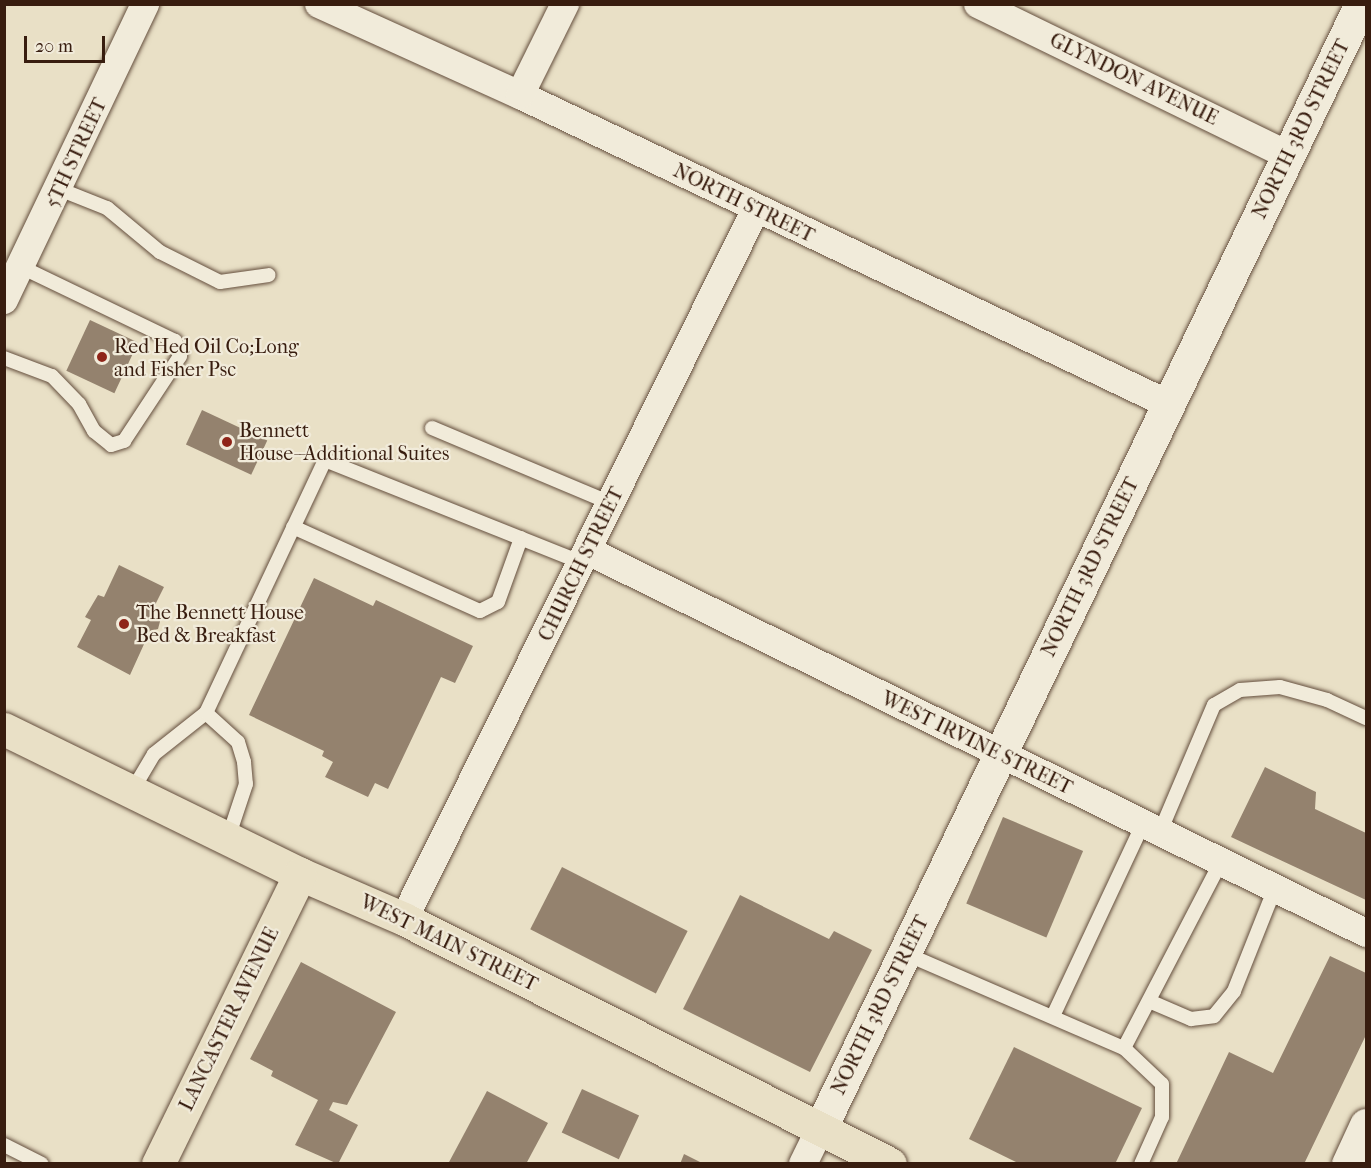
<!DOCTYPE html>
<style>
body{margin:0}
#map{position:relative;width:1371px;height:1168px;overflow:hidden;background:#e9e0c6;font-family:"IM FELL French Canon",serif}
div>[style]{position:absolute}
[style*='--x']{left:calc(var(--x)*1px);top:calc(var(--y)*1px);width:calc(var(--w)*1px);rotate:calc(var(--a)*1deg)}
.building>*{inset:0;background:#94826e;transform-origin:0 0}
.roads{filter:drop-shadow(0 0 2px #644e3d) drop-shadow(0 0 2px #644e3d)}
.lane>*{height:14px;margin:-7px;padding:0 7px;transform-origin:7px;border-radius:7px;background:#f1ebda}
.street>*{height:28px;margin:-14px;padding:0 14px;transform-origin:14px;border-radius:14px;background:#f1ebda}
.secondary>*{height:33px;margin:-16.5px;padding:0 16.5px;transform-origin:16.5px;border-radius:16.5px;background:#f1ebda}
.primary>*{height:33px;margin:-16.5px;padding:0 16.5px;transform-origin:16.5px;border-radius:16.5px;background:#e9e0c6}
.dots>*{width:16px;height:16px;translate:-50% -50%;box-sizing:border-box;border:3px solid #f1ebda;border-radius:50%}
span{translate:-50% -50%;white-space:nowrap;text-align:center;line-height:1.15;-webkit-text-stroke:4.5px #f1ebda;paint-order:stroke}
.street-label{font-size:20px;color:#381d0f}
.poi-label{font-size:20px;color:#381d0f}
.left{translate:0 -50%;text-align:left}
.frame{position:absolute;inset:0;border:6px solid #381d0f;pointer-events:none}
.scale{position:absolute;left:24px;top:36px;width:81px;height:27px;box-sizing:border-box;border:3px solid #381d0f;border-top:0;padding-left:8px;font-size:18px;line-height:21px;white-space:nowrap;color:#381d0f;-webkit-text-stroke:4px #f1ebda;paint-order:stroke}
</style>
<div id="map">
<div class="building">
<div style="left:90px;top:320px;width:53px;height:56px;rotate:25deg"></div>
<div style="left:202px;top:410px;width:72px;height:38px;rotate:25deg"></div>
<div style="clip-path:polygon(119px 565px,164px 587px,154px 607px,162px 614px,158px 629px,150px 631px,130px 675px,77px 647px,91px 620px,85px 617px,98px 595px,104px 597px)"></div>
<div style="clip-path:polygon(314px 578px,373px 606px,376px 600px,473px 646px,455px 683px,441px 677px,388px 789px,375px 783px,368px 797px,325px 777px,333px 762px,322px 756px,324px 751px,249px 715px)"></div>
<div style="clip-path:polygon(1265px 767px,1316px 792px,1315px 809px,1366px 833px,1366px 900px,1231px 837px)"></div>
<div style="left:1003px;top:817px;width:87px;height:94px;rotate:23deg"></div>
<div style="left:562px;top:867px;width:141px;height:70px;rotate:27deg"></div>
<div style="clip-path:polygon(740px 895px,829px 939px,834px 931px,872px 950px,810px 1072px,683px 1009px)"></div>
<div style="clip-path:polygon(1330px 956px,1366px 973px,1366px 1035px,1304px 1164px,1176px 1164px,1229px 1052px,1273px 1073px)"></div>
<div style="clip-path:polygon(301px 962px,396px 1012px,347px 1105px,333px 1102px,329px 1110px,358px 1125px,338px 1164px,295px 1145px,318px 1100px,271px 1076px,273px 1071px,250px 1059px)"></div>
<div style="clip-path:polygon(1014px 1047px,1142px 1108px,1115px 1164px,1020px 1164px,969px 1139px)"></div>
<div style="left:582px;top:1089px;width:63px;height:48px;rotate:25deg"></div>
<div style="clip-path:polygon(487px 1091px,548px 1123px,526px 1164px,448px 1164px)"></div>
<div style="clip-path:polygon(684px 1154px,704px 1164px,680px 1164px)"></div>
</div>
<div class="roads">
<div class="lane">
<div style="--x:59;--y:189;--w:52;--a:21.6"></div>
<div style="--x:107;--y:208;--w:69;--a:39.7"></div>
<div style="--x:160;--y:252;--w:67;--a:26.6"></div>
<div style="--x:220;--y:282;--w:49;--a:-8.1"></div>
<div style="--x:4;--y:358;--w:51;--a:20.6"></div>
<div style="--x:52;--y:376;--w:39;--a:46"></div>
<div style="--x:79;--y:404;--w:31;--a:61"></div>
<div style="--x:94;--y:431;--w:22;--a:39"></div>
<div style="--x:111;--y:445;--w:14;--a:-17"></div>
<div style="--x:124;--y:441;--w:102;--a:-56.6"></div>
<div style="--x:180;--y:356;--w:16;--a:-108"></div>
<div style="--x:175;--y:341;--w:171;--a:-154.3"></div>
<div style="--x:432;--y:428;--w:193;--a:22.8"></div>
<div style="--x:293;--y:527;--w:205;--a:24.2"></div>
<div style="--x:480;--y:611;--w:20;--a:-27"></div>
<div style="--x:498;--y:602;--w:68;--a:-70.2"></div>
<div style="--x:206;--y:713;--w:43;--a:42.2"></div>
<div style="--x:238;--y:742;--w:21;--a:73"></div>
<div style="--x:244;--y:762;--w:22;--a:85"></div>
<div style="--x:246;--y:784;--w:57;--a:108.4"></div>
<div style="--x:132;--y:791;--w:43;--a:-59.3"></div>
<div style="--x:154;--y:754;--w:66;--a:-38.3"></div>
<div style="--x:206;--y:713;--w:280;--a:-64.8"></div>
<div style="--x:325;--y:460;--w:278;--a:21.8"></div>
<div style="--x:1160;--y:832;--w:138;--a:-67"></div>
<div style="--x:1214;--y:705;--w:30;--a:-30"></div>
<div style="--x:1240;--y:690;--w:40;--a:-4.3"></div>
<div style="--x:1280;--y:687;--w:49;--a:15.5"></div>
<div style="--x:1327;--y:700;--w:43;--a:24.8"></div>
<div style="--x:904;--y:953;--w:240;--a:23.4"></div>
<div style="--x:1124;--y:1048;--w:52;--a:43.5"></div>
<div style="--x:1162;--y:1084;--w:33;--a:90"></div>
<div style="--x:1162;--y:1117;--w:51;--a:114.1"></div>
<div style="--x:1149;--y:1001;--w:46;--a:23.2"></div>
<div style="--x:1191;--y:1019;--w:23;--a:-7"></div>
<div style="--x:1214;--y:1016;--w:32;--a:-51"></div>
<div style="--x:1234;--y:991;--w:111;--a:-68.3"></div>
<div style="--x:1053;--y:1016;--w:212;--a:-64.9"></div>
<div style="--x:1124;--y:1048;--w:210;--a:-62.5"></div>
<div style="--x:4;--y:1145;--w:42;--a:26.6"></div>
</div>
<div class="street">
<div style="--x:319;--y:4;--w:221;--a:24.4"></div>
<div style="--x:520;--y:95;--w:718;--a:25.49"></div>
<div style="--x:978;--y:4;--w:345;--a:26"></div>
<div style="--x:520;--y:95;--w:102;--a:-63.7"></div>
<div style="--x:4;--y:300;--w:328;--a:-64.5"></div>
<div style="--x:588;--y:551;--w:867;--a:26.15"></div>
<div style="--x:404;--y:919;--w:792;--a:-63.63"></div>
<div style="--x:803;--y:1164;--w:39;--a:-64"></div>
</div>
<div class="secondary">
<div style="--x:820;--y:1129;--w:1248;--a:-64.32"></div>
<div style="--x:1348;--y:1164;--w:43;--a:-65.2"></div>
</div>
<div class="primary">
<div style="--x:4;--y:729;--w:330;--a:26.1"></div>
<div style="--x:300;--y:874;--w:113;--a:23.4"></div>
<div style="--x:404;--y:919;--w:544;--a:26.75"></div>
<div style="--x:158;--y:1164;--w:323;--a:-63.9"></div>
</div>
</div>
<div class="dots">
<div style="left:102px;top:357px;background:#8f2418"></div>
<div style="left:227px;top:442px;background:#8f2418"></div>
<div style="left:124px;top:624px;background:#8f2418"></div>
</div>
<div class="street-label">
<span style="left:1134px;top:79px;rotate:26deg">GLYNDON AVENUE</span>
<span style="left:1301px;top:129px;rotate:-64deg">NORTH 3RD STREET</span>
<span style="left:76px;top:153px;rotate:-65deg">5TH STREET</span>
<span style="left:744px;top:203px;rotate:26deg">NORTH STREET</span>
<span style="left:581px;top:564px;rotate:-64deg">CHURCH STREET</span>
<span style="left:1090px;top:567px;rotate:-64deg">NORTH 3RD STREET</span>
<span style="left:977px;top:743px;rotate:26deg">WEST IRVINE STREET</span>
<span style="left:449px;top:943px;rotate:26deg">WEST MAIN STREET</span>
<span style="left:880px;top:1005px;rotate:-64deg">NORTH 3RD STREET</span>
<span style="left:229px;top:1019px;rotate:-64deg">LANCASTER AVENUE</span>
</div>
<div class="poi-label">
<span class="left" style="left:114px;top:358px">Red Hed Oil Co;Long<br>and Fisher Psc</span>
<span class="left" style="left:239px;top:442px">Bennett<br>House--Additional Suites</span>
<span class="left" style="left:136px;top:624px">The Bennett House<br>Bed &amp; Breakfast</span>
</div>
<div class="frame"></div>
<div class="scale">20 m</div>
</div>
